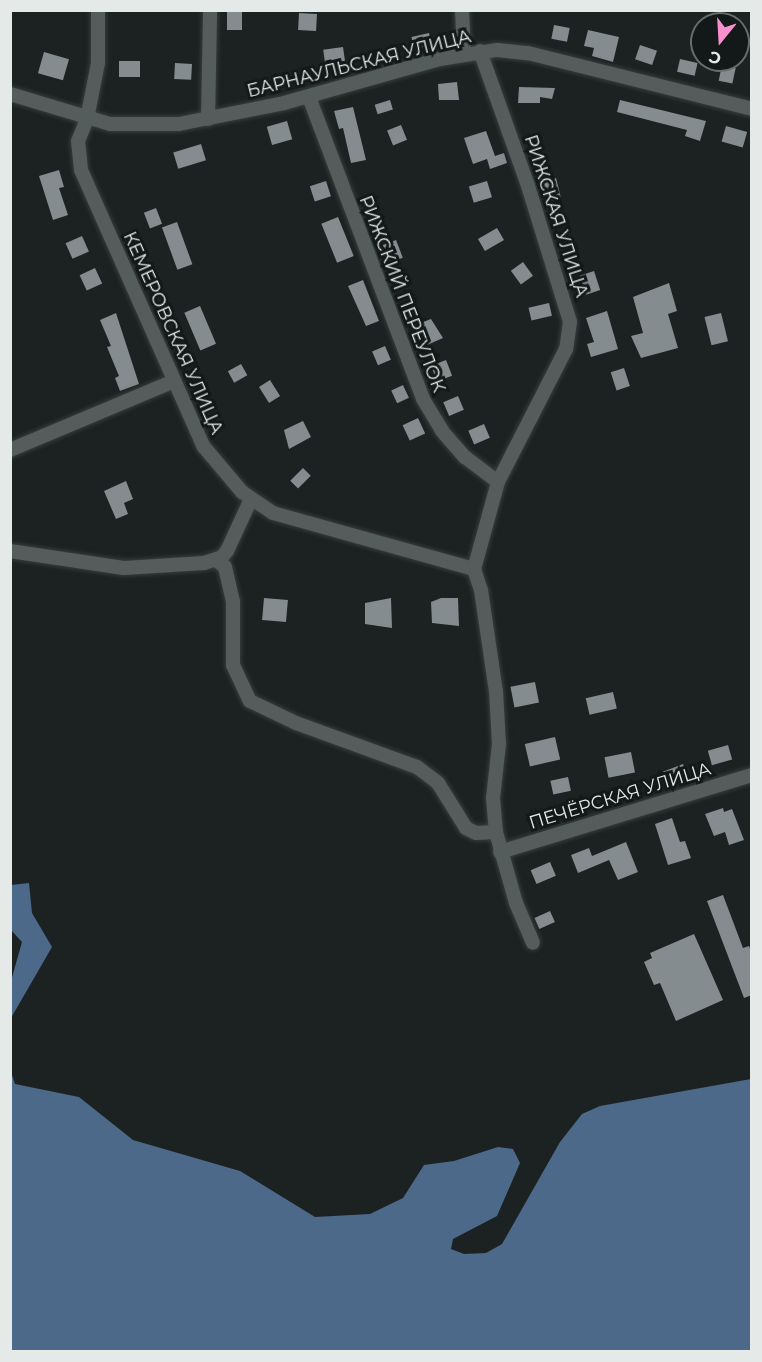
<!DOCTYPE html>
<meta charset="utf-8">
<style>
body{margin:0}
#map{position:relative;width:762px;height:1362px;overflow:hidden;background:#1c2222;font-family:Montserrat,sans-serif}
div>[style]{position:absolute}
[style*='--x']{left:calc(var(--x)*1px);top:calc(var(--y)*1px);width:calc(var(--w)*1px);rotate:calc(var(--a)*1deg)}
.water>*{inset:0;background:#4c698a}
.building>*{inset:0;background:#858c8f;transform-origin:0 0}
.roads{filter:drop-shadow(0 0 2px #373d3c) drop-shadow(0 0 2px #373d3c)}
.minor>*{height:14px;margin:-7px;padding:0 7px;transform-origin:7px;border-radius:7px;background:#555c5c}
span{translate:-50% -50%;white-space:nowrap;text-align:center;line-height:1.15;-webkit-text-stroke:6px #131918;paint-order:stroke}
.street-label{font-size:18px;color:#e5eae9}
.frame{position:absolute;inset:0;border:12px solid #e5eae9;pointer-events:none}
.north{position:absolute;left:690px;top:12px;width:60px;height:60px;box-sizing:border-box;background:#131918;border:2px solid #676d6c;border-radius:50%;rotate:198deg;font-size:16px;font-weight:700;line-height:24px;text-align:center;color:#e5eae9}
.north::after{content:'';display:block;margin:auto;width:21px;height:27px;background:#f790ce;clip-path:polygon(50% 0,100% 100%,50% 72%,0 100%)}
</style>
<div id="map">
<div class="water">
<div style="clip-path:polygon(29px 883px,32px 913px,52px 947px,11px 1018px,11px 981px,22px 942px,11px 930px,11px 885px)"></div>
<div style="clip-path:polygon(10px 1069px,15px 1084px,79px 1097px,133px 1140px,240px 1171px,315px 1217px,370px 1214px,403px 1198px,424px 1165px,454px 1161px,498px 1147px,513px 1149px,520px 1163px,497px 1216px,453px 1239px,451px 1249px,464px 1254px,486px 1253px,502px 1244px,560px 1142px,582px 1114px,600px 1106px,751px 1079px,751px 1351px,11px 1351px)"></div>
</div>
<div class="building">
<div style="left:227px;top:10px;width:15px;height:20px"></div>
<div style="left:299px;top:13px;width:18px;height:17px;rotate:3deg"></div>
<div style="left:554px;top:25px;width:16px;height:14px;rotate:11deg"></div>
<div style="clip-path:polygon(588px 30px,619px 37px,613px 62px,592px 56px,594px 48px,584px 46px)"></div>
<div style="left:429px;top:33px;width:13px;height:18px;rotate:77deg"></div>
<div style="left:640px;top:45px;width:18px;height:15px;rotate:19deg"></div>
<div style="left:343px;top:47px;width:14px;height:20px;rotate:82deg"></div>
<div style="left:44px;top:52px;width:26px;height:22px;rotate:16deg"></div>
<div style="left:680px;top:59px;width:18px;height:13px;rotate:13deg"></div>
<div style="left:119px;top:61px;width:21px;height:16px"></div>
<div style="left:175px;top:63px;width:17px;height:16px;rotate:3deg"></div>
<div style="left:722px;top:65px;width:14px;height:16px;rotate:12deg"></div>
<div style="clip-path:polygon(457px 82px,459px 100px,439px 100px,438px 84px)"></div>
<div style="clip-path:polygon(519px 87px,555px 88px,552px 99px,540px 97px,540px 103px,518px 103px)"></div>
<div style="left:390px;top:100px;width:10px;height:16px;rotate:73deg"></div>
<div style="clip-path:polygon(620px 100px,706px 121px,700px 141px,685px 136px,687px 130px,617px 112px)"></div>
<div style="clip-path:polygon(353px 107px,366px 160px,351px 163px,343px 128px,339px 129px,334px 111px)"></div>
<div style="left:287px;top:121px;width:19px;height:21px;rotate:74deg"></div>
<div style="left:401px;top:125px;width:16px;height:15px;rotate:68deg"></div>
<div style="left:726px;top:126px;width:22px;height:16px;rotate:16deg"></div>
<div style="clip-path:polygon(486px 131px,495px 156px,504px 153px,507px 163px,490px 169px,487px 159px,473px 164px,464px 138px)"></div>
<div style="left:201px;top:144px;width:17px;height:29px;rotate:73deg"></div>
<div style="clip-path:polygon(59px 170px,64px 187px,59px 188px,68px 215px,53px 220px,39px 176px)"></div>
<div style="left:556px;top:178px;width:21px;height:15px;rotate:76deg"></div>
<div style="left:326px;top:181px;width:16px;height:17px;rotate:72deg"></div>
<div style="left:487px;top:181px;width:17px;height:19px;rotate:73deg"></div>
<div style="left:156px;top:208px;width:17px;height:13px;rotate:69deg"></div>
<div style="left:338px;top:217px;width:42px;height:18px;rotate:68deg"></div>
<div style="left:177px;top:222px;width:45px;height:16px;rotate:70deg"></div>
<div style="left:497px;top:228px;width:14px;height:22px;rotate:60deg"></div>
<div style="left:82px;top:236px;width:17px;height:18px;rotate:66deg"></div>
<div style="left:396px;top:240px;width:19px;height:14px;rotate:69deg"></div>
<div style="left:523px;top:262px;width:17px;height:15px;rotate:54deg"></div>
<div style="left:95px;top:268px;width:17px;height:17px;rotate:65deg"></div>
<div style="left:594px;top:271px;width:20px;height:15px;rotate:72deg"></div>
<div style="clip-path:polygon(363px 280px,379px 321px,366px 326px,348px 286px)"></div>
<div style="clip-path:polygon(669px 283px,677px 311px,668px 314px,678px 348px,641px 358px,631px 336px,643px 333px,633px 297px)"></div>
<div style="left:549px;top:303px;width:13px;height:21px;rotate:77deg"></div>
<div style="left:200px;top:306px;width:41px;height:17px;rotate:67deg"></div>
<div style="clip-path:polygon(607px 311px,618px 349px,591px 357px,587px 344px,594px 342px,586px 318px)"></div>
<div style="clip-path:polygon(116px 313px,139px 384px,120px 391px,115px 378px,119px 376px,107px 347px,111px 346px,100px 320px)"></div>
<div style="left:721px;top:313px;width:29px;height:17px;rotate:76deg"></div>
<div style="clip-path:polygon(431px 319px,443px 338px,427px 345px,418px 324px)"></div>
<div style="left:385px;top:346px;width:15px;height:14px;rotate:67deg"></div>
<div style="left:446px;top:360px;width:17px;height:16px;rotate:69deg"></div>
<div style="left:241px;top:364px;width:13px;height:15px;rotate:61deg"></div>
<div style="left:624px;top:368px;width:19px;height:14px;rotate:72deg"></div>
<div style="left:270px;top:380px;width:19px;height:13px;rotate:58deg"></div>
<div style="left:403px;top:385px;width:14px;height:13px;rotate:65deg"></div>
<div style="left:458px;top:396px;width:15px;height:16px;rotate:67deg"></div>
<div style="left:418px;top:418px;width:17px;height:17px;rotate:65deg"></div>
<div style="clip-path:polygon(303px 421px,311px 437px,289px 449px,284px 430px)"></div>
<div style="left:484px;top:424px;width:15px;height:17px;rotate:67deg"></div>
<div style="left:303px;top:468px;width:11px;height:18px;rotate:45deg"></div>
<div style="clip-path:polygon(126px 481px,133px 499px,124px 503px,128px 514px,116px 519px,104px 491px)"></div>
<div style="left:264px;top:598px;width:24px;height:22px;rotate:5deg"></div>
<div style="clip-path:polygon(391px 598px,392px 628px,365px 624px,365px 603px)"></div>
<div style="clip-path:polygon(441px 598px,458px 598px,459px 626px,432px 623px,431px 602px)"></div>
<div style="left:535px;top:682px;width:21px;height:25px;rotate:79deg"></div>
<div style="left:613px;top:692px;width:17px;height:28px;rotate:77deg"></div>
<div style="left:555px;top:737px;width:23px;height:31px;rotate:77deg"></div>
<div style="left:728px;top:745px;width:15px;height:21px;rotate:74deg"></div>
<div style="left:631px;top:752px;width:21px;height:27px;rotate:79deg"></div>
<div style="left:683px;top:764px;width:14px;height:25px;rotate:69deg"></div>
<div style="left:568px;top:777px;width:14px;height:18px;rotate:78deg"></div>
<div style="clip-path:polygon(723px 808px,724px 812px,732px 809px,744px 840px,729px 845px,725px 832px,714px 836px,705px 814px)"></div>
<div style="clip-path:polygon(672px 818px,680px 842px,685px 841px,691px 858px,668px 865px,655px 824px)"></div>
<div style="clip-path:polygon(626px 842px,638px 872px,618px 880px,609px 860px,578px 873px,571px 855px,589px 848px,592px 856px)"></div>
<div style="left:550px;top:862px;width:15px;height:21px;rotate:67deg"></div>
<div style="clip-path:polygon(723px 895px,743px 948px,749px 946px,752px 953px,752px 995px,744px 998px,707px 901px)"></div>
<div style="left:550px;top:911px;width:12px;height:17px;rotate:66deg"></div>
<div style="clip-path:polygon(694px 934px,723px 1000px,676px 1021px,660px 983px,654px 985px,644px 962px,652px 958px,650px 953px)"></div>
</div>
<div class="roads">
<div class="minor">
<div style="--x:98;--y:10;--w:53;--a:90"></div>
<div style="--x:98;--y:63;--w:57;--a:101.1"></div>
<div style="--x:87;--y:119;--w:24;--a:112"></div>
<div style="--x:78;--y:141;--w:29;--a:84"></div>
<div style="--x:81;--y:170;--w:303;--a:66.1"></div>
<div style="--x:204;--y:447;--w:59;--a:49.8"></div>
<div style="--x:242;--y:492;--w:37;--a:34"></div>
<div style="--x:273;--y:513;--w:209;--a:15.6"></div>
<div style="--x:462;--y:10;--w:43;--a:87.3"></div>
<div style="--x:480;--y:51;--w:143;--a:70.4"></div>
<div style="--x:528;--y:186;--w:142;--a:72.8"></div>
<div style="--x:570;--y:322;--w:27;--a:98"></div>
<div style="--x:566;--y:349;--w:149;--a:117.1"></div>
<div style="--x:498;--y:482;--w:90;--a:105.4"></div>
<div style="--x:474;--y:569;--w:22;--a:72"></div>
<div style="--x:481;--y:590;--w:102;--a:81.6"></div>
<div style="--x:496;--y:691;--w:53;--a:86.8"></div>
<div style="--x:499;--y:744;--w:54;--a:96.3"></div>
<div style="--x:493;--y:798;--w:34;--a:85"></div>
<div style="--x:496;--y:832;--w:74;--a:74.3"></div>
<div style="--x:516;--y:903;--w:43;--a:67"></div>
<div style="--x:10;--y:94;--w:104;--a:16.7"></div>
<div style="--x:110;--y:124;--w:69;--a:0"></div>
<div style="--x:179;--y:124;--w:107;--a:-11.3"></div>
<div style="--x:284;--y:103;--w:162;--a:-15.8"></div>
<div style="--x:440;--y:59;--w:58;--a:-9"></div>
<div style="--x:497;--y:50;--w:31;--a:6"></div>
<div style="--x:528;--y:53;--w:231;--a:14"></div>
<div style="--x:309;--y:97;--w:323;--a:69.3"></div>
<div style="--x:423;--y:399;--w:37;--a:59"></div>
<div style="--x:442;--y:431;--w:35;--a:49"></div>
<div style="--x:465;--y:457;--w:41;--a:37.1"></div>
<div style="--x:208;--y:119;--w:109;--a:-88.9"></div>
<div style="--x:10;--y:450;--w:178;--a:-22.8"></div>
<div style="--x:10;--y:551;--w:115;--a:8.5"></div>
<div style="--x:124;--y:568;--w:80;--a:-3.6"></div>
<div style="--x:204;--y:563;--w:19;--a:-18"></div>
<div style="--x:222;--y:557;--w:8;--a:-50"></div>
<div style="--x:227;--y:551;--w:57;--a:-65.2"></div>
<div style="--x:216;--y:560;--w:11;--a:38"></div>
<div style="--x:225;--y:567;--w:35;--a:77"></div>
<div style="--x:233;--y:601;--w:64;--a:90"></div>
<div style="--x:233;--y:665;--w:40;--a:65"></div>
<div style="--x:250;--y:701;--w:51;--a:25.6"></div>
<div style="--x:296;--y:723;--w:129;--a:20"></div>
<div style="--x:417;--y:767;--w:26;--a:37"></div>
<div style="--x:438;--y:783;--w:53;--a:58.1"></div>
<div style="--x:466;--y:828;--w:11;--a:27"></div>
<div style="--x:476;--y:833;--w:20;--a:-3"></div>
<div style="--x:500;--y:852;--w:264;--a:-17"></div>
</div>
</div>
<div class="street-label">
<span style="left:359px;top:64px;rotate:-14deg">БАРНАУЛЬСКАЯ УЛИЦА</span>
<span style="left:556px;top:216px;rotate:72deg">РИЖСКАЯ УЛИЦА</span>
<span style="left:402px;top:294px;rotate:69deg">РИЖСКИЙ ПЕРЕУЛОК</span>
<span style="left:173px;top:333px;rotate:66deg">КЕМЕРОВСКАЯ УЛИЦА</span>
<span style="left:620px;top:796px;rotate:-17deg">ПЕЧЁРСКАЯ УЛИЦА</span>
</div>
<div class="frame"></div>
<div class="north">С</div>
</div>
